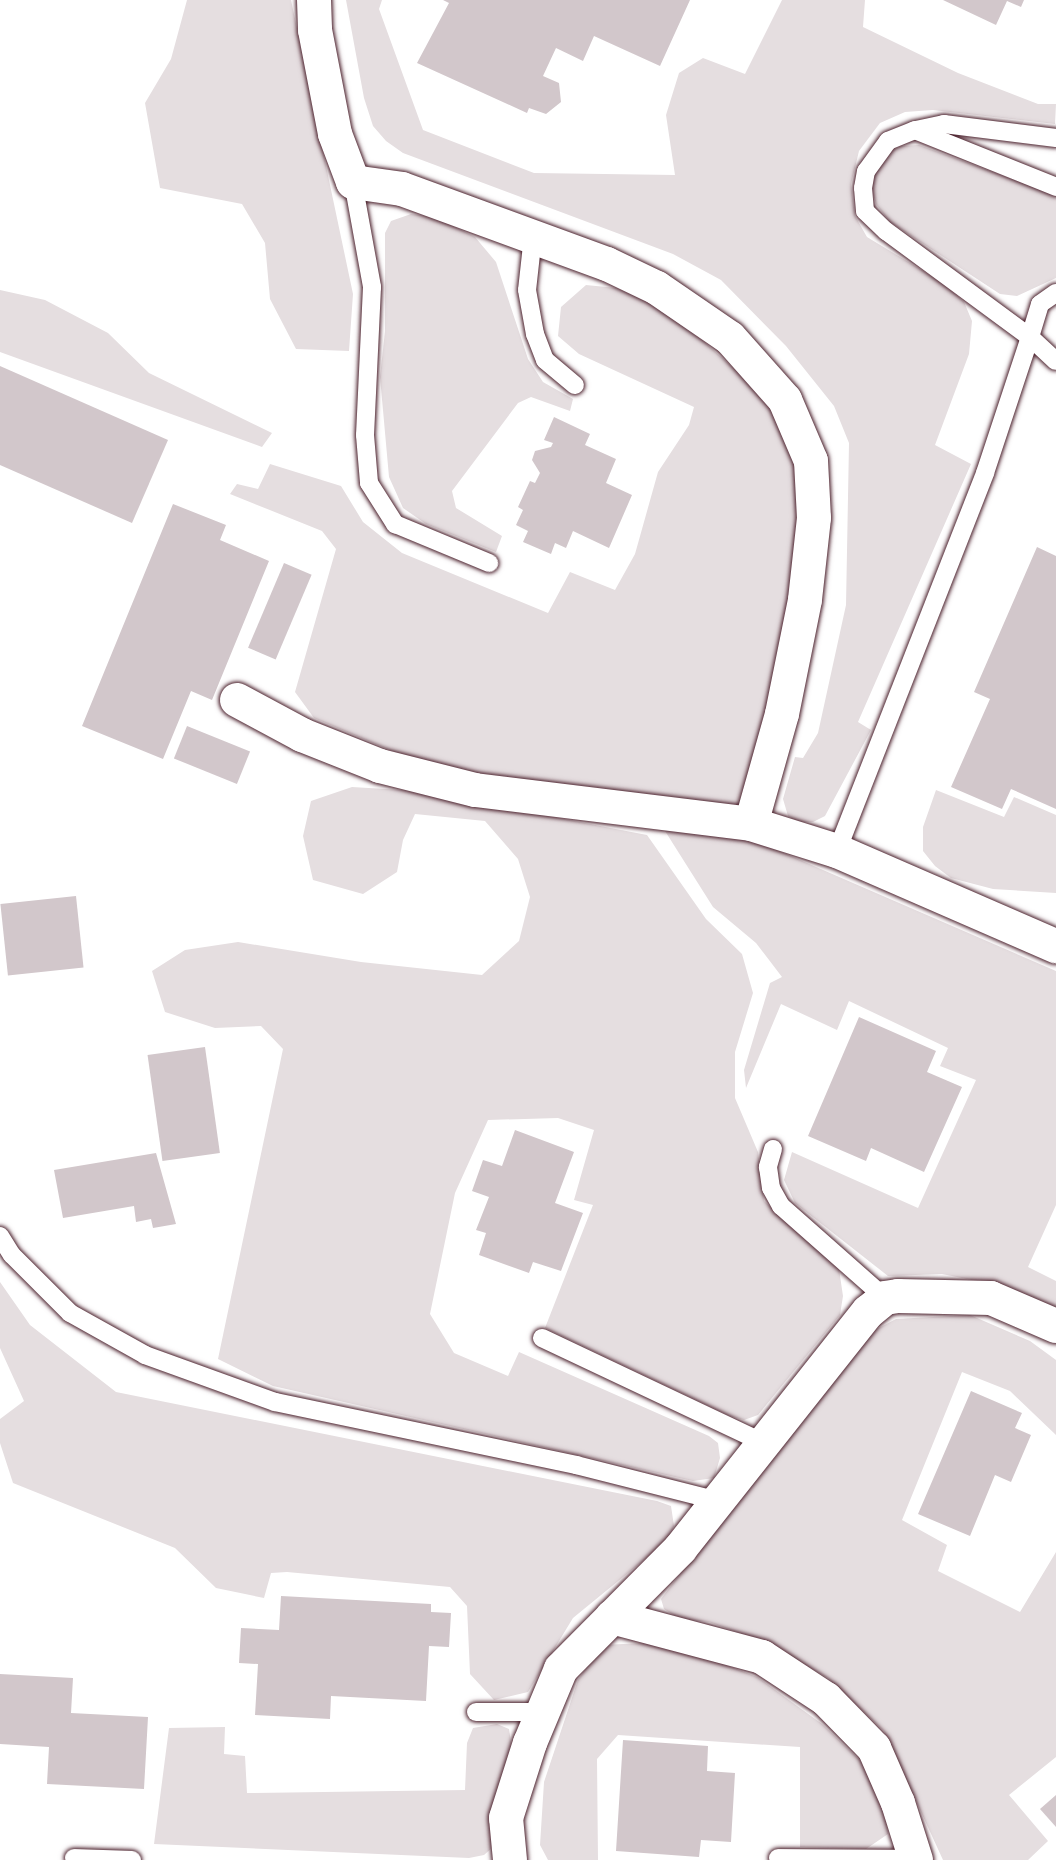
<!DOCTYPE html>
<style>
body{margin:0}
#map{position:relative;width:1056px;height:1860px;overflow:hidden;background:#fff;font-family:Pangolin,sans-serif}
div>[style]{position:absolute}
[style*='--x']{left:calc(var(--x)*1px);top:calc(var(--y)*1px);width:calc(var(--w)*1px);rotate:calc(var(--a)*1deg)}
.green>*{inset:0;background:#e5dee0}
.building>*{inset:0;background:#d2c7cb;transform-origin:0 0}
.roads{filter:drop-shadow(0 0 2px #4a1f2b) drop-shadow(0 0 2px #4a1f2b)}
.lane>*{height:18px;margin:-9px;padding:0 9px;transform-origin:9px;border-radius:9px;background:#fff}
.street>*{height:34px;margin:-17px;padding:0 17px;transform-origin:17px;border-radius:17px;background:#fff}
span{translate:-50% -50%;white-space:nowrap;text-align:center;line-height:1.15;-webkit-text-stroke:6px #fff;paint-order:stroke}
</style>
<div id="map">
<div class="green">
<div style="clip-path:polygon(187px 0,291px 0,353px 294px,349px 351px,296px 349px,270px 299px,265px 243px,242px 204px,160px 188px,145px 103px,171px 59px)"></div>
<div style="clip-path:polygon(346px 0,382px 0,379px 9px,423px 130px,534px 173px,675px 175px,666px 115px,679px 73px,703px 58px,745px 74px,782px 0,865px 0,863px 27px,958px 73px,1038px 104px,1056px 104px,1055px 124px,933px 110px,905px 112px,880px 123px,859px 151px,851px 184px,855px 216px,867px 237px,943px 283px,964px 302px,972px 321px,969px 354px,935px 445px,971px 464px,858px 722px,871px 730px,825px 816px,813px 822px,798px 822px,788px 816px,783px 799px,795px 757px,803px 758px,818px 733px,846px 605px,849px 443px,834px 406px,786px 346px,721px 280px,673px 254px,403px 153px,386px 141px,373px 126px,364px 98px)"></div>
<div style="clip-path:polygon(919px 145px,1056px 195px,1056px 278px,1017px 296px,1000px 294px,890px 222px,876px 204px,870px 184px,875px 169px,886px 154px,901px 146px)"></div>
<div style="clip-path:polygon(411px 214px,435px 217px,475px 237px,496px 262px,528px 359px,543px 382px,573px 399px,570px 411px,531px 397px,518px 403px,452px 491px,456px 508px,502px 536px,496px 552px,426px 524px,403px 508px,389px 477px,380px 377px,385px 331px,385px 233px,391px 221px)"></div>
<div style="clip-path:polygon(586px 285px,616px 288px,649px 302px,702px 340px,758px 390px,786px 431px,798px 480px,795px 547px,778px 679px,750px 795px,734px 808px,705px 809px,428px 766px,314px 718px,295px 692px,336px 549px,322px 531px,230px 494px,237px 484px,258px 489px,270px 464px,341px 486px,363px 522px,402px 553px,548px 613px,570px 572px,615px 590px,635px 554px,658px 472px,689px 425px,694px 407px,579px 354px,558px 336px,561px 307px)"></div>
<div style="clip-path:polygon(0 290px,45px 300px,108px 333px,149px 373px,272px 433px,262px 447px,0 352px)"></div>
<div style="clip-path:polygon(352px 787px,419px 791px,647px 835px,706px 919px,742px 954px,753px 993px,735px 1052px,735px 1098px,758px 1152px,764px 1201px,839px 1269px,843px 1296px,840px 1315px,758px 1415px,744px 1420px,730px 1416px,545px 1328px,593px 1205px,574px 1200px,594px 1130px,558px 1118px,488px 1120px,455px 1193px,430px 1314px,454px 1353px,508px 1376px,519px 1352px,709px 1436px,718px 1443px,720px 1458px,714px 1478px,693px 1481px,273px 1386px,218px 1359px,283px 1049px,261px 1026px,215px 1028px,165px 1012px,152px 971px,185px 950px,238px 942px,361px 962px,482px 975px,519px 941px,530px 897px,518px 859px,485px 821px,415px 814px,403px 840px,397px 872px,363px 894px,313px 880px,303px 836px,311px 801px)"></div>
<div style="clip-path:polygon(936px 790px,1004px 817px,1014px 797px,1056px 815px,1056px 893px,993px 889px,951px 878px,935px 866px,923px 851px,923px 827px)"></div>
<div style="clip-path:polygon(665px 831px,725px 834px,770px 847px,1056px 971px,1056px 1205px,1028px 1267px,1056px 1281px,1056px 1312px,992px 1284px,942px 1274px,888px 1276px,795px 1203px,784px 1180px,792px 1152px,918px 1208px,976px 1080px,940px 1066px,948px 1048px,849px 1001px,837px 1030px,781px 1004px,746px 1088px,744px 1070px,770px 983px,782px 977px,756px 943px,713px 907px)"></div>
<div style="clip-path:polygon(0 1282px,30px 1325px,116px 1392px,657px 1501px,671px 1506px,674px 1526px,667px 1541px,573px 1618px,528px 1692px,494px 1700px,470px 1674px,467px 1606px,450px 1587px,287px 1572px,271px 1573px,264px 1598px,216px 1588px,175px 1548px,13px 1483px,0 1443px,0 1419px,24px 1401px,0 1348px)"></div>
<div style="clip-path:polygon(970px 1315px,1030px 1341px,1056px 1360px,1056px 1435px,1010px 1391px,962px 1372px,902px 1520px,947px 1545px,938px 1571px,1020px 1612px,1056px 1552px,1056px 1757px,1009px 1795px,1048px 1841px,1028px 1860px,943px 1860px,884px 1731px,828px 1678px,765px 1642px,709px 1622px,680px 1619px,664px 1609px,661px 1599px,780px 1443px,875px 1330px,896px 1319px)"></div>
<div style="clip-path:polygon(666px 1642px,757px 1677px,822px 1724px,867px 1767px,887px 1815px,888px 1834px,866px 1849px,800px 1847px,800px 1747px,618px 1735px,597px 1759px,598px 1860px,548px 1860px,540px 1845px,544px 1782px,578px 1680px,602px 1645px)"></div>
<div style="clip-path:polygon(497px 1724px,509px 1729px,512px 1748px,493px 1847px,484px 1855px,469px 1858px,154px 1844px,169px 1728px,225px 1727px,224px 1754px,245px 1756px,247px 1793px,465px 1790px,467px 1743px,473px 1728px)"></div>
</div>
<div class="building">
<div style="clip-path:polygon(443px 0,690px 0,660px 66px,594px 36px,583px 61px,556px 48px,543px 76px,559px 83px,561px 102px,546px 114px,529px 108px,527px 113px,417px 63px,449px 3px)"></div>
<div style="clip-path:polygon(943px 0,1024px 0,1021px 7px,1007px 1px,996px 25px)"></div>
<div style="clip-path:polygon(0 366px,168px 440px,132px 523px,0 465px)"></div>
<div style="clip-path:polygon(554px 417px,590px 434px,585px 445px,616px 459px,606px 483px,632px 495px,609px 548px,573px 531px,566px 548px,555px 543px,551px 554px,523px 542px,528px 531px,516px 525px,523px 510px,518px 507px,530px 481px,535px 483px,540px 473px,532px 460px,535px 451px,551px 447px,553px 443px,544px 440px)"></div>
<div style="clip-path:polygon(173px 504px,226px 525px,220px 540px,269px 561px,212px 700px,191px 691px,163px 759px,82px 726px)"></div>
<div style="clip-path:polygon(1037px 547px,1056px 556px,1056px 809px,1011px 789px,1002px 809px,951px 787px,990px 699px,974px 692px)"></div>
<div style="left:284px;top:563px;width:30px;height:92px;rotate:23deg"></div>
<div style="left:187px;top:726px;width:68px;height:35px;rotate:22deg"></div>
<div style="left:76px;top:896px;width:72px;height:76px;rotate:84deg"></div>
<div style="clip-path:polygon(859px 1017px,936px 1051px,927px 1072px,962px 1087px,924px 1172px,871px 1148px,866px 1161px,808px 1136px)"></div>
<div style="left:205px;top:1047px;width:107px;height:58px;rotate:82deg"></div>
<div style="clip-path:polygon(515px 1130px,574px 1152px,555px 1203px,583px 1213px,561px 1271px,533px 1262px,529px 1273px,479px 1255px,486px 1233px,476px 1230px,489px 1197px,472px 1191px,483px 1160px,502px 1166px)"></div>
<div style="clip-path:polygon(156px 1153px,176px 1224px,153px 1228px,151px 1219px,136px 1222px,134px 1206px,63px 1218px,54px 1170px)"></div>
<div style="clip-path:polygon(971px 1391px,1022px 1413px,1015px 1428px,1031px 1435px,1011px 1482px,995px 1475px,970px 1536px,918px 1514px)"></div>
<div style="clip-path:polygon(281px 1596px,431px 1604px,431px 1612px,451px 1613px,449px 1647px,429px 1646px,426px 1701px,331px 1696px,330px 1719px,255px 1715px,258px 1664px,239px 1663px,241px 1628px,279px 1630px)"></div>
<div style="clip-path:polygon(0 1674px,73px 1678px,71px 1713px,148px 1717px,144px 1789px,47px 1784px,49px 1747px,0 1744px)"></div>
<div style="clip-path:polygon(623px 1740px,708px 1746px,707px 1771px,735px 1773px,731px 1842px,701px 1840px,699px 1857px,616px 1851px)"></div>
<div style="clip-path:polygon(1056px 1795px,1056px 1827px,1040px 1809px)"></div>
</div>
<div class="roads">
<div class="lane">
<div style="--x:917;--y:131;--w:150;--a:21.9"></div>
<div style="--x:1056;--y:138;--w:113;--a:-172.9"></div>
<div style="--x:944;--y:124;--w:30;--a:168"></div>
<div style="--x:915;--y:130;--w:29;--a:158"></div>
<div style="--x:888;--y:141;--w:37;--a:126"></div>
<div style="--x:866;--y:171;--w:17;--a:100"></div>
<div style="--x:863;--y:188;--w:23;--a:85"></div>
<div style="--x:865;--y:211;--w:29;--a:44"></div>
<div style="--x:886;--y:231;--w:179;--a:36.4"></div>
<div style="--x:1030;--y:337;--w:34;--a:-73"></div>
<div style="--x:1040;--y:304;--w:19;--a:-35"></div>
<div style="--x:353;--y:182;--w:107;--a:79.7"></div>
<div style="--x:372;--y:287;--w:148;--a:92.7"></div>
<div style="--x:365;--y:435;--w:48;--a:85.2"></div>
<div style="--x:369;--y:483;--w:49;--a:57.6"></div>
<div style="--x:395;--y:524;--w:102;--a:22.5"></div>
<div style="--x:533;--y:236;--w:54;--a:96.3"></div>
<div style="--x:527;--y:290;--w:45;--a:79.7"></div>
<div style="--x:535;--y:334;--w:28;--a:69"></div>
<div style="--x:545;--y:360;--w:39;--a:40"></div>
<div style="--x:837;--y:851;--w:406;--a:-68.6"></div>
<div style="--x:985;--y:473;--w:143;--a:-71.7"></div>
<div style="--x:1030;--y:337;--w:35;--a:43"></div>
<div style="--x:773;--y:1149;--w:19;--a:106"></div>
<div style="--x:768;--y:1167;--w:21;--a:82"></div>
<div style="--x:771;--y:1188;--w:21;--a:61"></div>
<div style="--x:781;--y:1206;--w:139;--a:41.5"></div>
<div style="--x:0;--y:1236;--w:22;--a:58"></div>
<div style="--x:12;--y:1255;--w:82;--a:45"></div>
<div style="--x:70;--y:1313;--w:86;--a:29.2"></div>
<div style="--x:145;--y:1355;--w:138;--a:19.9"></div>
<div style="--x:275;--y:1402;--w:308;--a:11.8"></div>
<div style="--x:576;--y:1465;--w:146;--a:14.2"></div>
<div style="--x:542;--y:1338;--w:243;--a:25.3"></div>
<div style="--x:476;--y:1712;--w:67;--a:0"></div>
<div style="--x:74;--y:1858;--w:58;--a:2"></div>
<div style="--x:778;--y:1858;--w:137;--a:0.4"></div>
</div>
<div class="street">
<div style="--x:314;--y:0;--w:30;--a:88"></div>
<div style="--x:315;--y:30;--w:106;--a:79.1"></div>
<div style="--x:335;--y:134;--w:51;--a:69.4"></div>
<div style="--x:353;--y:182;--w:49;--a:8.1"></div>
<div style="--x:402;--y:189;--w:218;--a:20.1"></div>
<div style="--x:607;--y:264;--w:55;--a:25.6"></div>
<div style="--x:657;--y:288;--w:88;--a:34.4"></div>
<div style="--x:730;--y:338;--w:83;--a:48.4"></div>
<div style="--x:785;--y:400;--w:66;--a:66.9"></div>
<div style="--x:811;--y:461;--w:57;--a:87"></div>
<div style="--x:814;--y:518;--w:82;--a:96.3"></div>
<div style="--x:805;--y:600;--w:116;--a:101.4"></div>
<div style="--x:782;--y:714;--w:114;--a:105.7"></div>
<div style="--x:237;--y:700;--w:74;--a:28.3"></div>
<div style="--x:302;--y:735;--w:84;--a:21.7"></div>
<div style="--x:380;--y:766;--w:98;--a:14.2"></div>
<div style="--x:475;--y:790;--w:278;--a:7"></div>
<div style="--x:751;--y:824;--w:90;--a:17.4"></div>
<div style="--x:837;--y:851;--w:239;--a:23.5"></div>
<div style="--x:612;--y:1617;--w:155;--a:14.9"></div>
<div style="--x:762;--y:1657;--w:77;--a:33.3"></div>
<div style="--x:826;--y:1699;--w:69;--a:45.6"></div>
<div style="--x:874;--y:1748;--w:60;--a:66.4"></div>
<div style="--x:898;--y:1803;--w:60;--a:72.5"></div>
<div style="--x:510;--y:1860;--w:42;--a:-95.4"></div>
<div style="--x:506;--y:1818;--w:79;--a:-72.3"></div>
<div style="--x:530;--y:1743;--w:80;--a:-67.3"></div>
<div style="--x:561;--y:1669;--w:169;--a:-45.2"></div>
<div style="--x:680;--y:1549;--w:303;--a:-51.6"></div>
<div style="--x:868;--y:1312;--w:22;--a:-39"></div>
<div style="--x:885;--y:1298;--w:13;--a:-9"></div>
<div style="--x:898;--y:1296;--w:93;--a:1.2"></div>
<div style="--x:991;--y:1298;--w:71;--a:23.3"></div>
</div>
</div>
</div>
